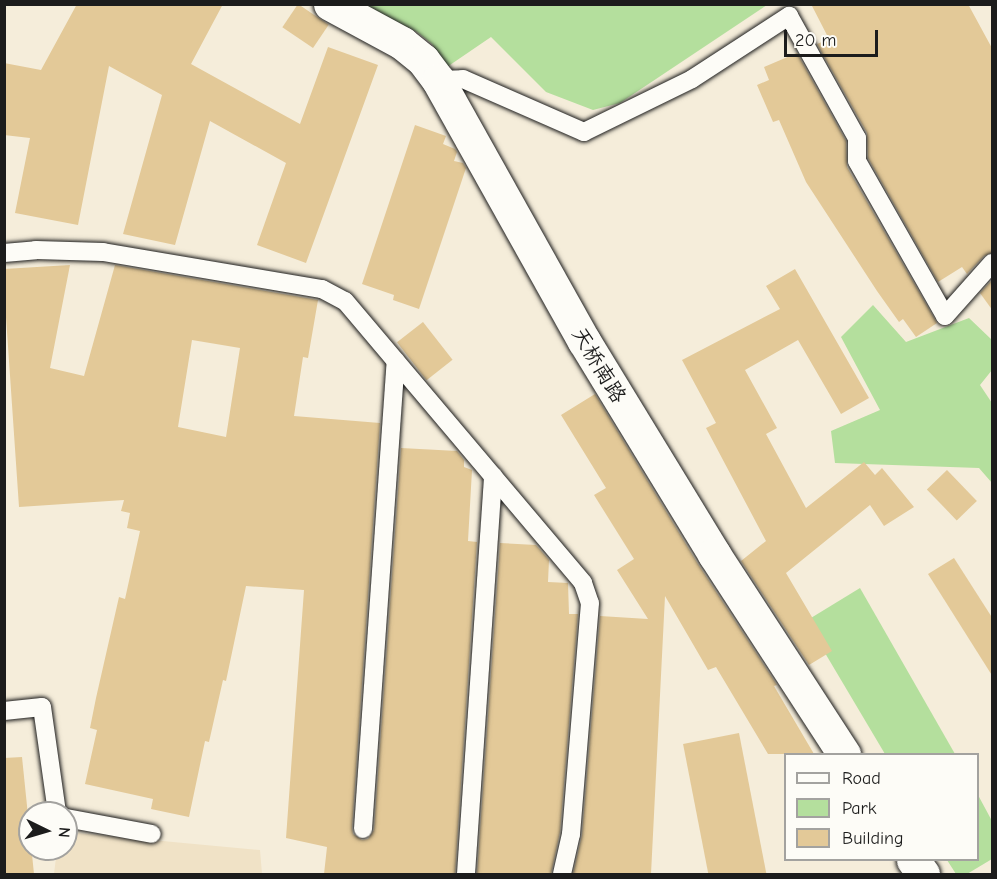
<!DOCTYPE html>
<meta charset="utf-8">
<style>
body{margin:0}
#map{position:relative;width:997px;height:879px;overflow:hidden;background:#f5edda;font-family:"Comic Neue","LXGW WenKai TC",sans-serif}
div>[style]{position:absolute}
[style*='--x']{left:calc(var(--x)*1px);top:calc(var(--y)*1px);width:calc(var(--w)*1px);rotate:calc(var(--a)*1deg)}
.built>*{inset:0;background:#f0e2c6}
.green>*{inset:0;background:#b4df9d}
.building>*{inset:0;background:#e3c998;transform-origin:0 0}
.roads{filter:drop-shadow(0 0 2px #1c1c1c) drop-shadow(0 0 2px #1c1c1c)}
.service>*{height:18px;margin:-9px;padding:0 9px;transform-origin:9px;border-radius:9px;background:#fdfcf7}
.minor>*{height:33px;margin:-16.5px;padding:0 16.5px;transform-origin:16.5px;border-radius:16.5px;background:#fdfcf7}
span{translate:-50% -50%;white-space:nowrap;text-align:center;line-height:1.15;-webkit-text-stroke:4.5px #fdfcf7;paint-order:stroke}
.street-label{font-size:21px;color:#1c1c1c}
.frame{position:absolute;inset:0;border:6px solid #1c1c1c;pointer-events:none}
.legend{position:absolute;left:784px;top:753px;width:195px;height:108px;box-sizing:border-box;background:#fdfcf7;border:2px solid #a3a29f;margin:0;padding:8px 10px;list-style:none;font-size:18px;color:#1c1c1c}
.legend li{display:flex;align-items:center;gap:12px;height:30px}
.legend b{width:30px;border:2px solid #a3a29f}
.north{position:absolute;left:18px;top:801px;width:60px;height:60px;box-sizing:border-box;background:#fdfcf7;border:2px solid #a3a29f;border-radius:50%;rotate:95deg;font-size:16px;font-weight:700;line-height:24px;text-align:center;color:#1c1c1c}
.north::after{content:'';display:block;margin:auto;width:21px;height:27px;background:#1c1c1c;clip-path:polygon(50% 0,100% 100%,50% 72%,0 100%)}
.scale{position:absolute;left:784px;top:30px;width:94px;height:27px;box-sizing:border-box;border:3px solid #1c1c1c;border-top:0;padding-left:8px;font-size:18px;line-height:21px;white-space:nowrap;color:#1c1c1c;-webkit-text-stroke:4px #fdfcf7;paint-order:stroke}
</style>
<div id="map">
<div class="built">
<div style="clip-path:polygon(66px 832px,260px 850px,262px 874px,54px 874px,57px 849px,66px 849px)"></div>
</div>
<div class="green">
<div style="clip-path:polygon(362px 5px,767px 5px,620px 103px,593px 110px,546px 92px,491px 37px,447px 67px,432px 44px,417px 32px)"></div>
<div style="clip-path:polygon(873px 305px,906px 342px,969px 318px,992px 340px,992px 370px,980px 385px,992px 403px,992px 483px,979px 468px,835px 463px,831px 431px,880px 410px,841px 337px)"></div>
<div style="clip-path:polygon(860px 588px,955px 754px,885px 754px,806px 621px)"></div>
<div style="clip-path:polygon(978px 795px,992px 821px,992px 859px,967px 874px,956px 874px,947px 860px,978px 860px)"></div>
</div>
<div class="building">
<div style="clip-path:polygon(77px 4px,223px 4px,191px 64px,300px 124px,328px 47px,378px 65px,306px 263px,257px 245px,286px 163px,210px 121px,175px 245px,123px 234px,162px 95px,109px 66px,78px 225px,15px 213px,30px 138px,4px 135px,4px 63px,41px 70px)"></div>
<div style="left:298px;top:4px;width:37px;height:28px;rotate:34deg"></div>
<div style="clip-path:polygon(811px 4px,968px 4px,993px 50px,993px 252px,984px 256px,967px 274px,962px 267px,938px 282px,868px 158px,867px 133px,817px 44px,829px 39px)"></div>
<div style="clip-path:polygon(797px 53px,846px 141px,847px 167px,937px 323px,916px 337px,903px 319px,899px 322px,877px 291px,806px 182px,779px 120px,773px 122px,757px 85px,769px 80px,764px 67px)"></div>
<div style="clip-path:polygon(415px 125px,446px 136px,443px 144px,455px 149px,457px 152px,454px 161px,463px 163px,466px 168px,419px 309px,393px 300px,394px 295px,362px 284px)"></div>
<div style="clip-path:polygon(evenodd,70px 265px,50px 368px,84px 376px,115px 265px,318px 300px,308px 358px,303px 357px,294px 416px,380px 423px,352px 828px,353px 834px,362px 840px,368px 839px,374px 830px,401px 448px,457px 451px,464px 460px,464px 467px,472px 470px,468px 541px,477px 542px,455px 874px,324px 874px,327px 847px,286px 838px,304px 590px,246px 586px,226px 681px,223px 680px,209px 742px,205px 741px,189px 817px,151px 809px,153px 799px,85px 784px,97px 730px,90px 728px,96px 698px,119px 597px,125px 599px,140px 531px,127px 528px,130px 513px,121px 511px,124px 500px,19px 507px,4px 288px,4px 269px,70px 265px,192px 340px,240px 348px,226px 437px,178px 427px,192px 340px)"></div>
<div style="clip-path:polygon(795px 269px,869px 398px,841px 414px,798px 340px,745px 370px,777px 428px,766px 434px,806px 508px,864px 462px,875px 475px,882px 468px,914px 507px,884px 526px,870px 505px,786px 573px,832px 651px,809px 665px,741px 561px,766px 541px,706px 428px,716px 423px,682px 360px,780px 309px,766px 286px)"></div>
<div style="clip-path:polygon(993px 279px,993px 311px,980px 293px)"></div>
<div style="left:423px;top:322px;width:48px;height:33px;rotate:52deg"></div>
<div style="clip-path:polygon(595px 394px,698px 564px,777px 685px,774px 686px,814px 754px,768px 754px,716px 667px,708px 670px,665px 596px,651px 874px,573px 874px,582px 835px,600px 616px,648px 619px,617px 570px,634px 559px,594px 495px,606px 488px,561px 415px)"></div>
<div style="left:947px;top:470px;width:43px;height:28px;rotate:46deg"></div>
<div style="clip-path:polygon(500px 543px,536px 545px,549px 560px,548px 582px,568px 583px,569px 614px,578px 614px,560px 832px,551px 874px,477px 874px)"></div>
<div style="clip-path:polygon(954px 558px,993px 619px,993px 677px,928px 574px)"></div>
<div style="left:739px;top:733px;width:144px;height:57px;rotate:79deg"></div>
<div style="clip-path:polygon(22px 757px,34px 874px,4px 874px,4px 758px)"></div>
</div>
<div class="roads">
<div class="service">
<div style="--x:438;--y:80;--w:25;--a:-2"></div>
<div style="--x:463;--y:79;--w:132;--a:23.7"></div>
<div style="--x:584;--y:132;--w:120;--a:-26.1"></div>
<div style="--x:692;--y:79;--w:116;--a:-33"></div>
<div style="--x:789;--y:16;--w:140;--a:60.9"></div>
<div style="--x:857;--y:138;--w:23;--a:90"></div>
<div style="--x:857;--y:161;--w:178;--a:60.4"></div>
<div style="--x:945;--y:316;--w:71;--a:-48.4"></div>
<div style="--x:4;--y:253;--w:32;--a:-5"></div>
<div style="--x:36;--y:250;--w:67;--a:1.7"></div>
<div style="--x:103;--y:252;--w:222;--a:9.6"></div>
<div style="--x:322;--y:289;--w:26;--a:28"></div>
<div style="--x:345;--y:301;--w:369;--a:49.8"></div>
<div style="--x:583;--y:583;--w:21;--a:71"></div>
<div style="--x:590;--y:603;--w:232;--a:94.7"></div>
<div style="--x:571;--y:834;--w:41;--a:102.7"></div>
<div style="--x:4;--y:711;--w:38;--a:-6"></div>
<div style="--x:42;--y:707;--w:107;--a:81.9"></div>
<div style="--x:66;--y:818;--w:87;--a:10.5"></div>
<div style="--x:363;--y:829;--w:469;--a:-86"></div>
<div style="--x:466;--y:874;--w:399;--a:-86.1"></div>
</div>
<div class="minor">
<div style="--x:330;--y:4;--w:82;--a:28.4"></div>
<div style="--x:402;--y:43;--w:27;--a:39"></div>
<div style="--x:423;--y:60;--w:25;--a:53"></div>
<div style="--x:438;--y:80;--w:299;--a:60.8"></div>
<div style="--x:584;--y:341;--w:250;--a:58.6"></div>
<div style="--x:714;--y:554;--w:239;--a:57"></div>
<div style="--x:913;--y:860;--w:17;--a:54"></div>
</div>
</div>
<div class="street-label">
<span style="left:599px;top:365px;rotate:59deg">天桥南路</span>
</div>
<div class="frame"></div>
<ul class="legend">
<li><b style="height:8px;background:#fdfcf7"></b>Road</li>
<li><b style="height:16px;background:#b4df9d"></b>Park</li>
<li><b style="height:16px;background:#e3c998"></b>Building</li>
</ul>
<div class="north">N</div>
<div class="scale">20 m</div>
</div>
